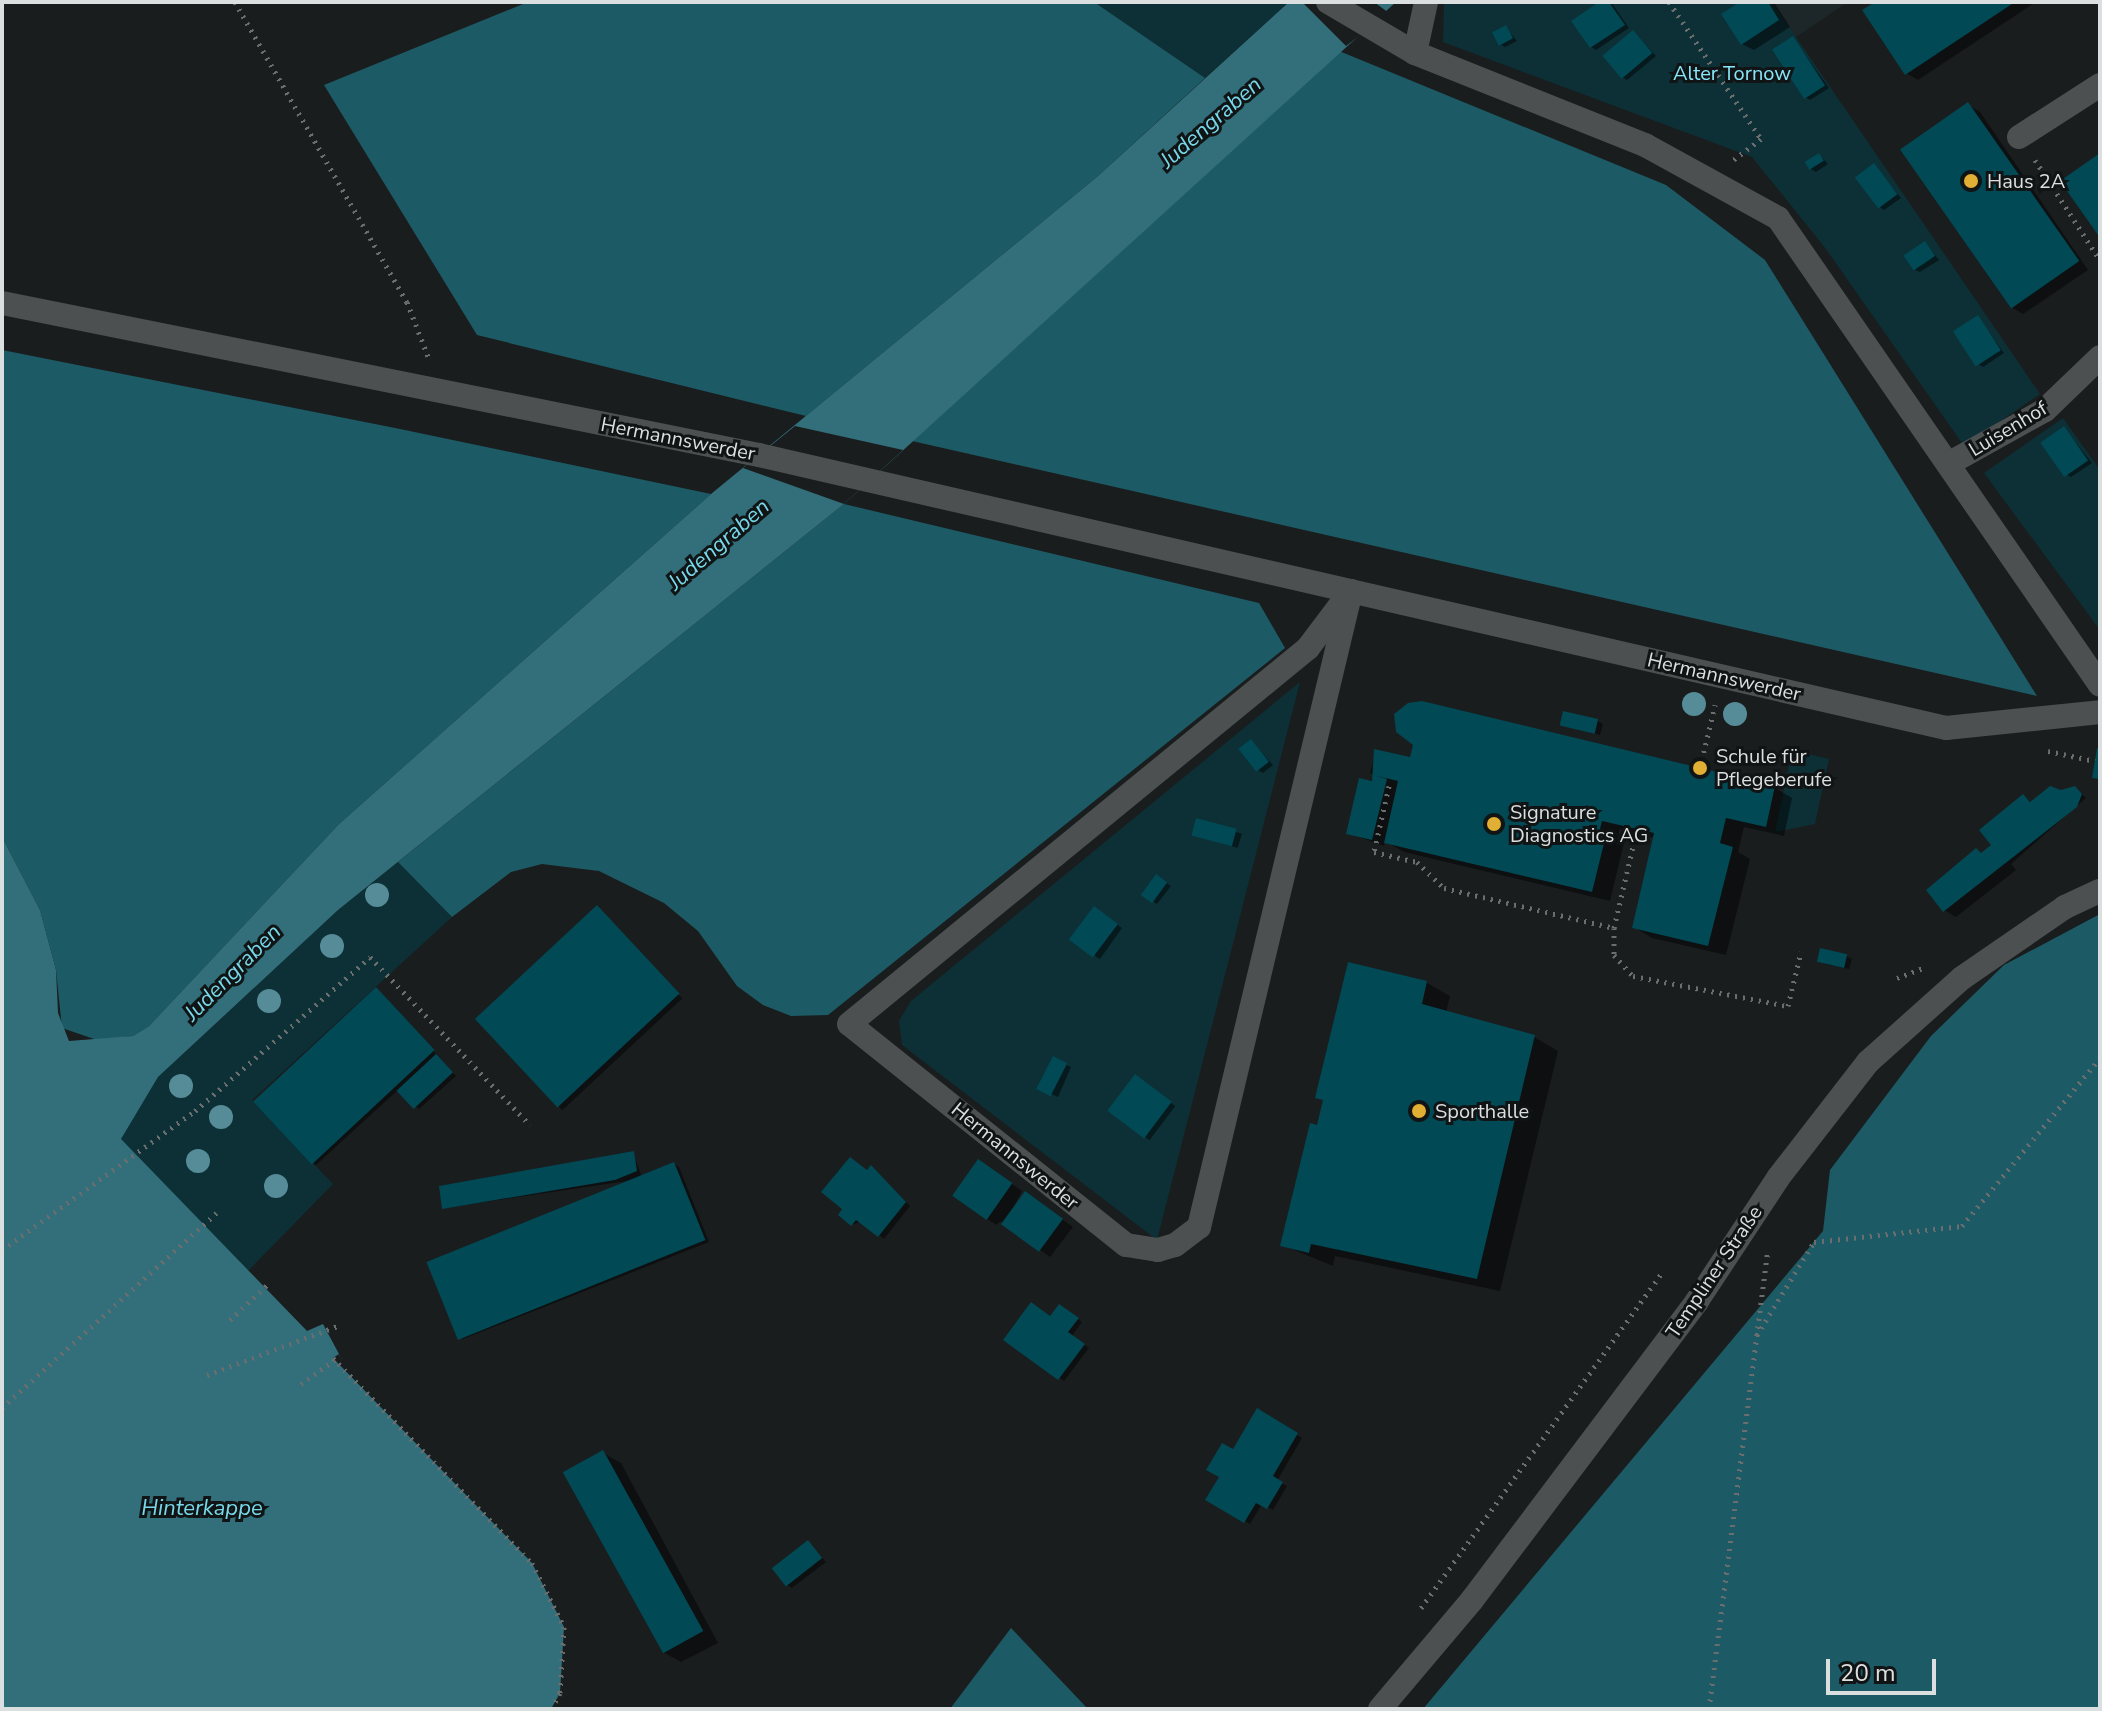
<!DOCTYPE html>
<meta charset="utf-8">
<style>
body{margin:0}
#map{position:relative;width:2102px;height:1711px;overflow:hidden;background:#1a1d1e;font-family:"Nunito Sans",sans-serif}
div>[style]{position:absolute}
[style*='--x']{left:calc(var(--x)*1px);top:calc(var(--y)*1px);width:calc(var(--w)*1px);rotate:calc(var(--a)*1deg)}
.built>*{inset:0;background:#1d2729}
.green>*{inset:0;background:#0c3036}
.forest>*{inset:0;background:#1c5b66}
.water>*{inset:0;background:#326f7a}
.pier>*{inset:0;background:#1a1d1e}
.shadow>*{inset:0;background:#0007;transform-origin:0 0}
.building>*{inset:0;background:#014954;transform-origin:0 0}
.path>*{height:5px;margin-top:-2.5px;transform-origin:0;background:repeating-linear-gradient(90deg,#6b6e6e 0 2px,transparent 0 8px)}
.minor>*{height:24px;margin:-12px;padding:0 12px;transform-origin:12px;border-radius:12px;background:#4c5051}
.trees>*{width:24px;height:24px;margin:-12px;border-radius:50%;background:#568c97}
.dots>*{width:22px;height:22px;translate:-50% -50%;box-sizing:border-box;border:4px solid #111415;border-radius:50%}
span{translate:-50% -50%;white-space:nowrap;text-align:center;line-height:1.15;-webkit-text-stroke:6px #111415;paint-order:stroke}
.park-label{font-size:20px;color:#87e7fa}
.poi-label{font-size:20px;color:#dcdfdf}
.left{translate:0 -50%;text-align:left}
.street-label{font-size:20px;color:#dcdfdf}
.water-label{font-size:22px;color:#77d8ea;font-style:italic}
.frame{position:absolute;inset:0;border:4px solid #dcdfdf;pointer-events:none}
.scale{position:absolute;left:1826px;top:1659px;width:110px;height:36px;box-sizing:border-box;border:4px solid #dcdfdf;border-top:0;padding-left:10px;font-size:24px;line-height:28px;white-space:nowrap;color:#dcdfdf;-webkit-text-stroke:6px #111415;paint-order:stroke}
</style>
<div id="map">
<div class="built">
<div style="clip-path:polygon(1772px 2px,1848px 2px,1796px 37px)"></div>
</div>
<div class="green">
<div style="clip-path:polygon(1094px 2px,1289px 2px,1205px 78px)"></div>
<div style="clip-path:polygon(1444px 2px,1772px 2px,2040px 394px,1964px 446px,1826px 249px,1752px 157px,1443px 42px)"></div>
<div style="clip-path:polygon(2063px 418px,2100px 470px,2100px 630px,1984px 473px)"></div>
<div style="clip-path:polygon(1300px 682px,1157px 1240px,902px 1045px,899px 1021px,911px 1001px)"></div>
<div style="clip-path:polygon(1792px 750px,1829px 759px,1815px 824px,1775px 832px)"></div>
<div style="clip-path:polygon(398px 862px,452px 917px,252px 1100px,333px 1184px,248px 1271px,120px 1139px,158px 1077px,338px 910px)"></div>
</div>
<div class="forest">
<div style="clip-path:polygon(528px 2px,1094px 2px,1205px 78px,1098px 176px,806px 416px,477px 335px,324px 85px)"></div>
<div style="clip-path:polygon(1339px 51px,1666px 185px,1765px 260px,2037px 696px,912px 441px)"></div>
<div style="clip-path:polygon(2px 350px,400px 429px,711px 494px,339px 824px,149px 1026px,133px 1036px,97px 1040px,62px 1028px,56px 970px,40px 910px,2px 837px)"></div>
<div style="clip-path:polygon(844px 504px,1259px 603px,1285px 648px,828px 1015px,791px 1016px,763px 1005px,737px 986px,698px 931px,664px 903px,599px 871px,542px 864px,511px 872px,452px 917px,398px 862px)"></div>
<div style="clip-path:polygon(2100px 914px,2100px 1709px,1423px 1709px,1823px 1231px,1830px 1170px,1931px 1036px,2004px 965px)"></div>
<div style="clip-path:polygon(1011px 1628px,1088px 1709px,950px 1709px)"></div>
</div>
<div class="water">
<div style="clip-path:polygon(1289px 2px,1396px 2px,844px 504px,338px 910px,158px 1077px,121px 1139px,307px 1331px,323px 1324px,339px 1354px,333px 1358px,532px 1563px,564px 1627px,560px 1693px,551px 1709px,2px 1709px,2px 837px,40px 910px,56px 970px,58px 1013px,69px 1041px,133px 1036px,149px 1026px,339px 824px,711px 494px,1098px 176px)"></div>
</div>
<div class="pier">
<div style="clip-path:polygon(1302px 2px,1374px 2px,1389px 13px,1346px 46px)"></div>
<div style="clip-path:polygon(795px 426px,903px 450px,844px 504px,743px 468px)"></div>
</div>
<div class="shadow">
<div style="clip-path:polygon(1602px 2px,1611px 2px,1629px 28px,1596px 50px,1591px 47px)"></div>
<div style="clip-path:polygon(1744px 2px,1774px 2px,1790px 27px,1754px 50px,1742px 44px)"></div>
<div style="clip-path:polygon(1878px 2px,2036px 2px,1918px 80px,1906px 73px)"></div>
<div style="clip-path:polygon(1506px 28px,1517px 41px,1505px 47px,1500px 44px)"></div>
<div style="clip-path:polygon(1633px 32px,1656px 56px,1627px 80px,1622px 77px)"></div>
<div style="clip-path:polygon(1793px 38px,1829px 88px,1810px 100px,1805px 97px)"></div>
<div style="clip-path:polygon(1968px 105px,1980px 112px,2088px 270px,2023px 314px,2011px 307px)"></div>
<div style="clip-path:polygon(1819px 155px,1828px 164px,1816px 172px,1811px 169px)"></div>
<div style="clip-path:polygon(1874px 166px,1901px 198px,1884px 210px,1879px 207px)"></div>
<div style="clip-path:polygon(1925px 243px,1939px 260px,1920px 272px,1915px 270px)"></div>
<div style="clip-path:polygon(1978px 318px,2004px 353px,1983px 367px,1978px 364px)"></div>
<div style="clip-path:polygon(2064px 428px,2092px 463px,2071px 477px,2066px 474px)"></div>
<div style="clip-path:polygon(1598px 721px,1603px 724px,1600px 735px,1562px 724px)"></div>
<div style="clip-path:polygon(1251px 741px,1273px 765px,1263px 773px,1258px 770px)"></div>
<div style="clip-path:polygon(1376px 751px,1411px 760px,1775px 788px,1792px 798px,1784px 836px,1744px 827px,1738px 852px,1750px 859px,1726px 955px,1652px 938px,1634px 927px,1655px 838px,1620px 829px,1617px 839px,1624px 843px,1610px 901px,1404px 852px,1385px 841px,1384px 846px,1348px 833px,1360px 780px,1385px 781px,1370px 773px)"></div>
<div style="clip-path:polygon(2075px 788px,2086px 798px,2011px 864px,2016px 870px,1956px 917px,1944px 910px,1982px 854px,1999px 852px,2024px 796px,2032px 803px)"></div>
<div style="left:1197px;top:820px;width:47px;height:15px;rotate:17deg"></div>
<div style="clip-path:polygon(1162px 880px,1171px 886px,1157px 904px,1152px 901px)"></div>
<div style="left:597px;top:907px;width:125px;height:164px;rotate:47deg"></div>
<div style="clip-path:polygon(1099px 912px,1122px 928px,1100px 959px,1095px 956px)"></div>
<div style="clip-path:polygon(1846px 956px,1852px 959px,1849px 969px,1824px 964px)"></div>
<div style="clip-path:polygon(1427px 983px,1450px 996px,1446px 1013px,1534px 1037px,1558px 1051px,1500px 1291px,1335px 1256px,1333px 1266px,1282px 1245px,1319px 1127px,1325px 1101px,1318px 1097px)"></div>
<div style="clip-path:polygon(376px 989px,456px 1076px,419px 1109px,398px 1090px,316px 1165px,311px 1162px)"></div>
<div style="clip-path:polygon(1054px 1059px,1071px 1067px,1058px 1097px,1047px 1092px)"></div>
<div style="left:1141px;top:1080px;width:43px;height:43px;rotate:37deg"></div>
<div style="clip-path:polygon(633px 1153px,642px 1177px,674px 1164px,679px 1167px,709px 1242px,463px 1339px,458px 1336px,627px 1181px,444px 1208px)"></div>
<div style="clip-path:polygon(872px 1167px,910px 1206px,884px 1239px,862px 1222px,853px 1224px,845px 1209px)"></div>
<div style="clip-path:polygon(990px 1168px,1022px 1191px,1011px 1212px,1026px 1193px,1073px 1227px,1050px 1257px,1000px 1221px,997px 1225px,985px 1218px)"></div>
<div style="clip-path:polygon(1065px 1309px,1082px 1322px,1072px 1336px,1089px 1348px,1064px 1381px,1006px 1339px)"></div>
<div style="clip-path:polygon(1257px 1411px,1302px 1438px,1277px 1481px,1287px 1486px,1273px 1510px,1262px 1504px,1250px 1524px,1207px 1499px)"></div>
<div style="clip-path:polygon(603px 1453px,621px 1463px,718px 1643px,681px 1662px,663px 1652px)"></div>
<div style="clip-path:polygon(808px 1543px,826px 1562px,792px 1588px,787px 1585px)"></div>
</div>
<div class="building">
<div style="clip-path:polygon(1599px 2px,1609px 2px,1625px 25px,1590px 48px,1571px 21px)"></div>
<div style="clip-path:polygon(1740px 2px,1768px 2px,1779px 20px,1741px 45px,1721px 14px)"></div>
<div style="clip-path:polygon(1875px 2px,2015px 2px,1905px 75px,1862px 10px)"></div>
<div style="left:1506px;top:25px;width:15px;height:16px;rotate:62deg"></div>
<div style="left:1633px;top:30px;width:30px;height:40px;rotate:50deg"></div>
<div style="left:1793px;top:36px;width:59px;height:25px;rotate:57deg"></div>
<div style="left:1968px;top:102px;width:194px;height:83px;rotate:55deg"></div>
<div style="left:1819px;top:153px;width:9px;height:17px;rotate:58deg"></div>
<div style="clip-path:polygon(2100px 153px,2100px 234px,2098px 235px,2060px 181px)"></div>
<div style="left:1874px;top:163px;width:39px;height:24px;rotate:53deg"></div>
<div style="left:1925px;top:241px;width:18px;height:26px;rotate:56deg"></div>
<div style="left:1978px;top:315px;width:42px;height:30px;rotate:57deg"></div>
<div style="left:2064px;top:426px;width:42px;height:29px;rotate:55deg"></div>
<div style="clip-path:polygon(1422px 701px,1775px 786px,1766px 827px,1726px 818px,1720px 843px,1733px 847px,1708px 946px,1632px 928px,1654px 833px,1602px 821px,1600px 829px,1607px 831px,1592px 892px,1384px 843px,1398px 781px,1377px 776px,1387px 779px,1372px 840px,1346px 834px,1359px 778px,1372px 781px,1374px 749px,1410px 757px,1413px 745px,1396px 732px,1394px 714px,1408px 703px)"></div>
<div style="left:1563px;top:711px;width:36px;height:15px;rotate:13deg"></div>
<div style="left:1251px;top:739px;width:29px;height:16px;rotate:52deg"></div>
<div style="clip-path:polygon(2097px 748px,2100px 749px,2100px 779px,2092px 778px)"></div>
<div style="clip-path:polygon(2050px 786px,2061px 790px,2075px 786px,2082px 794px,2077px 807px,1943px 912px,1926px 890px,1976px 848px,1981px 853px,1991px 845px,1979px 830px,2023px 794px,2030px 802px)"></div>
<div style="left:1196px;top:818px;width:42px;height:18px;rotate:15deg"></div>
<div style="left:1156px;top:874px;width:14px;height:26px;rotate:36deg"></div>
<div style="left:597px;top:905px;width:121px;height:167px;rotate:47deg"></div>
<div style="left:1094px;top:906px;width:30px;height:42px;rotate:37deg"></div>
<div style="left:1820px;top:948px;width:28px;height:14px;rotate:13deg"></div>
<div style="clip-path:polygon(1348px 962px,1427px 981px,1422px 1004px,1535px 1035px,1477px 1279px,1311px 1244px,1309px 1253px,1280px 1246px,1310px 1123px,1317px 1125px,1323px 1100px,1315px 1098px)"></div>
<div style="left:376px;top:987px;width:86px;height:168px;rotate:47deg"></div>
<div style="left:436px;top:1054px;width:25px;height:54px;rotate:47deg"></div>
<div style="left:1053px;top:1056px;width:16px;height:37px;rotate:27deg"></div>
<div style="left:1135px;top:1074px;width:46px;height:46px;rotate:37deg"></div>
<div style="clip-path:polygon(634px 1151px,637px 1171px,615px 1180px,442px 1209px,439px 1186px)"></div>
<div style="clip-path:polygon(850px 1157px,867px 1170px,871px 1165px,906px 1202px,878px 1237px,856px 1220px,851px 1226px,838px 1215px,842px 1209px,821px 1192px)"></div>
<div style="left:978px;top:1159px;width:42px;height:45px;rotate:35deg"></div>
<div style="left:674px;top:1162px;width:84px;height:267px;rotate:68deg"></div>
<div style="left:1025px;top:1191px;width:47px;height:41px;rotate:36deg"></div>
<div style="clip-path:polygon(1031px 1302px,1050px 1316px,1059px 1304px,1079px 1318px,1068px 1332px,1085px 1344px,1058px 1380px,1003px 1340px)"></div>
<div style="clip-path:polygon(1257px 1408px,1298px 1433px,1273px 1476px,1283px 1482px,1267px 1509px,1256px 1503px,1244px 1523px,1205px 1500px,1219px 1477px,1206px 1470px,1222px 1443px,1233px 1449px)"></div>
<div style="left:603px;top:1450px;width:207px;height:46px;rotate:61deg"></div>
<div style="left:808px;top:1540px;width:23px;height:46px;rotate:52deg"></div>
</div>
<div class="path">
<div style="--x:235;--y:2;--w:346;--a:60.2"></div>
<div style="--x:407;--y:302;--w:61;--a:68.9"></div>
<div style="--x:1669;--y:2;--w:165;--a:56.1"></div>
<div style="--x:1761;--y:139;--w:36;--a:143"></div>
<div style="--x:2035;--y:160;--w:119;--a:57"></div>
<div style="--x:2048;--y:751;--w:48;--a:12"></div>
<div style="--x:1700;--y:768;--w:65;--a:-76.6"></div>
<div style="--x:1389;--y:786;--w:68;--a:102.8"></div>
<div style="--x:1374;--y:852;--w:44;--a:13.1"></div>
<div style="--x:1417;--y:862;--w:37;--a:44"></div>
<div style="--x:1444;--y:888;--w:175;--a:13.2"></div>
<div style="--x:1614;--y:928;--w:102;--a:-76.9"></div>
<div style="--x:1614;--y:928;--w:27;--a:90"></div>
<div style="--x:1614;--y:955;--w:28;--a:48"></div>
<div style="--x:1633;--y:976;--w:158;--a:11"></div>
<div style="--x:1788;--y:1006;--w:56;--a:-76.5"></div>
<div style="--x:1897;--y:978;--w:31;--a:-21"></div>
<div style="--x:2;--y:1250;--w:238;--a:-35.8"></div>
<div style="--x:195;--y:1111;--w:233;--a:-41.3"></div>
<div style="--x:370;--y:957;--w:232;--a:46.4"></div>
<div style="--x:230;--y:1320;--w:51;--a:-43.4"></div>
<div style="--x:1757;--y:1335;--w:109;--a:-58.5"></div>
<div style="--x:1814;--y:1242;--w:149;--a:-6.2"></div>
<div style="--x:1962;--y:1226;--w:217;--a:-50.6"></div>
<div style="--x:333;--y:1358;--w:286;--a:45.9"></div>
<div style="--x:532;--y:1563;--w:72;--a:63.4"></div>
<div style="--x:564;--y:1627;--w:66;--a:93.5"></div>
<div style="--x:560;--y:1693;--w:18;--a:119"></div>
<div style="--x:207;--y:1375;--w:142;--a:-20.6"></div>
<div style="--x:301;--y:1384;--w:48;--a:-35.7"></div>
<div style="--x:2;--y:1408;--w:290;--a:-42.3"></div>
<div style="--x:1421;--y:1608;--w:411;--a:-54.3"></div>
<div style="--x:1709;--y:1709;--w:459;--a:-82.7"></div>
</div>
<div class="minor">
<div style="--x:1328;--y:2;--w:101;--a:30.4"></div>
<div style="--x:1415;--y:53;--w:248;--a:21.8"></div>
<div style="--x:1645;--y:145;--w:152;--a:28.8"></div>
<div style="--x:1778;--y:218;--w:567;--a:55.41"></div>
<div style="--x:1415;--y:53;--w:52;--a:-77.8"></div>
<div style="--x:2019;--y:137;--w:96;--a:-32.7"></div>
<div style="--x:2;--y:303;--w:772;--a:11.35"></div>
<div style="--x:759;--y:455;--w:1218;--a:12.95"></div>
<div style="--x:1946;--y:728;--w:155;--a:-5.9"></div>
<div style="--x:1948;--y:464;--w:111;--a:-29.1"></div>
<div style="--x:2045;--y:410;--w:76;--a:-43.9"></div>
<div style="--x:1351;--y:591;--w:654;--a:103.44"></div>
<div style="--x:1199;--y:1227;--w:30;--a:143"></div>
<div style="--x:1175;--y:1245;--w:18;--a:164"></div>
<div style="--x:1158;--y:1250;--w:32;--a:-171"></div>
<div style="--x:1126;--y:1245;--w:354;--a:-141.4"></div>
<div style="--x:849;--y:1024;--w:593;--a:-39.32"></div>
<div style="--x:1308;--y:648;--w:71;--a:-53"></div>
<div style="--x:1380;--y:1709;--w:143;--a:-49.8"></div>
<div style="--x:1472;--y:1600;--w:374;--a:-53"></div>
<div style="--x:1697;--y:1301;--w:147;--a:-56.6"></div>
<div style="--x:1778;--y:1178;--w:147;--a:-52.2"></div>
<div style="--x:1868;--y:1062;--w:126;--a:-41.8"></div>
<div style="--x:1962;--y:978;--w:125;--a:-34.6"></div>
<div style="--x:2065;--y:907;--w:38;--a:-25"></div>
</div>
<div class="trees">
<div style="left:1694px;top:704px"></div>
<div style="left:1735px;top:714px"></div>
<div style="left:377px;top:895px"></div>
<div style="left:332px;top:946px"></div>
<div style="left:269px;top:1001px"></div>
<div style="left:181px;top:1086px"></div>
<div style="left:221px;top:1117px"></div>
<div style="left:198px;top:1161px"></div>
<div style="left:276px;top:1186px"></div>
</div>
<div class="dots">
<div style="left:1971px;top:181px;background:#e1af34"></div>
<div style="left:1700px;top:768px;background:#e1af34"></div>
<div style="left:1494px;top:824px;background:#e1af34"></div>
<div style="left:1419px;top:1111px;background:#e1af34"></div>
</div>
<div class="park-label">
<span style="left:1732px;top:73px">Alter Tornow</span>
</div>
<div class="poi-label">
<span class="left" style="left:1987px;top:181px">Haus 2A</span>
<span class="left" style="left:1716px;top:768px">Schule für<br>Pflegeberufe</span>
<span class="left" style="left:1510px;top:824px">Signature<br>Diagnostics AG</span>
<span class="left" style="left:1435px;top:1111px">Sporthalle</span>
</div>
<div class="street-label">
<span style="left:2008px;top:429px;rotate:-31deg">Luisenhof</span>
<span style="left:678px;top:439px;rotate:11deg">Hermannswerder</span>
<span style="left:1724px;top:677px;rotate:13deg">Hermannswerder</span>
<span style="left:1015px;top:1156px;rotate:39deg">Hermannswerder</span>
<span style="left:1714px;top:1272px;rotate:-56deg">Templiner Straße</span>
</div>
<div class="water-label">
<span style="left:1211px;top:123px;rotate:-41deg">Judengraben</span>
<span style="left:719px;top:545px;rotate:-41deg">Judengraben</span>
<span style="left:233px;top:973px;rotate:-45deg">Judengraben</span>
<span style="left:202px;top:1509px">Hinterkappe</span>
</div>
<div class="frame"></div>
<div class="scale">20 m</div>
</div>
